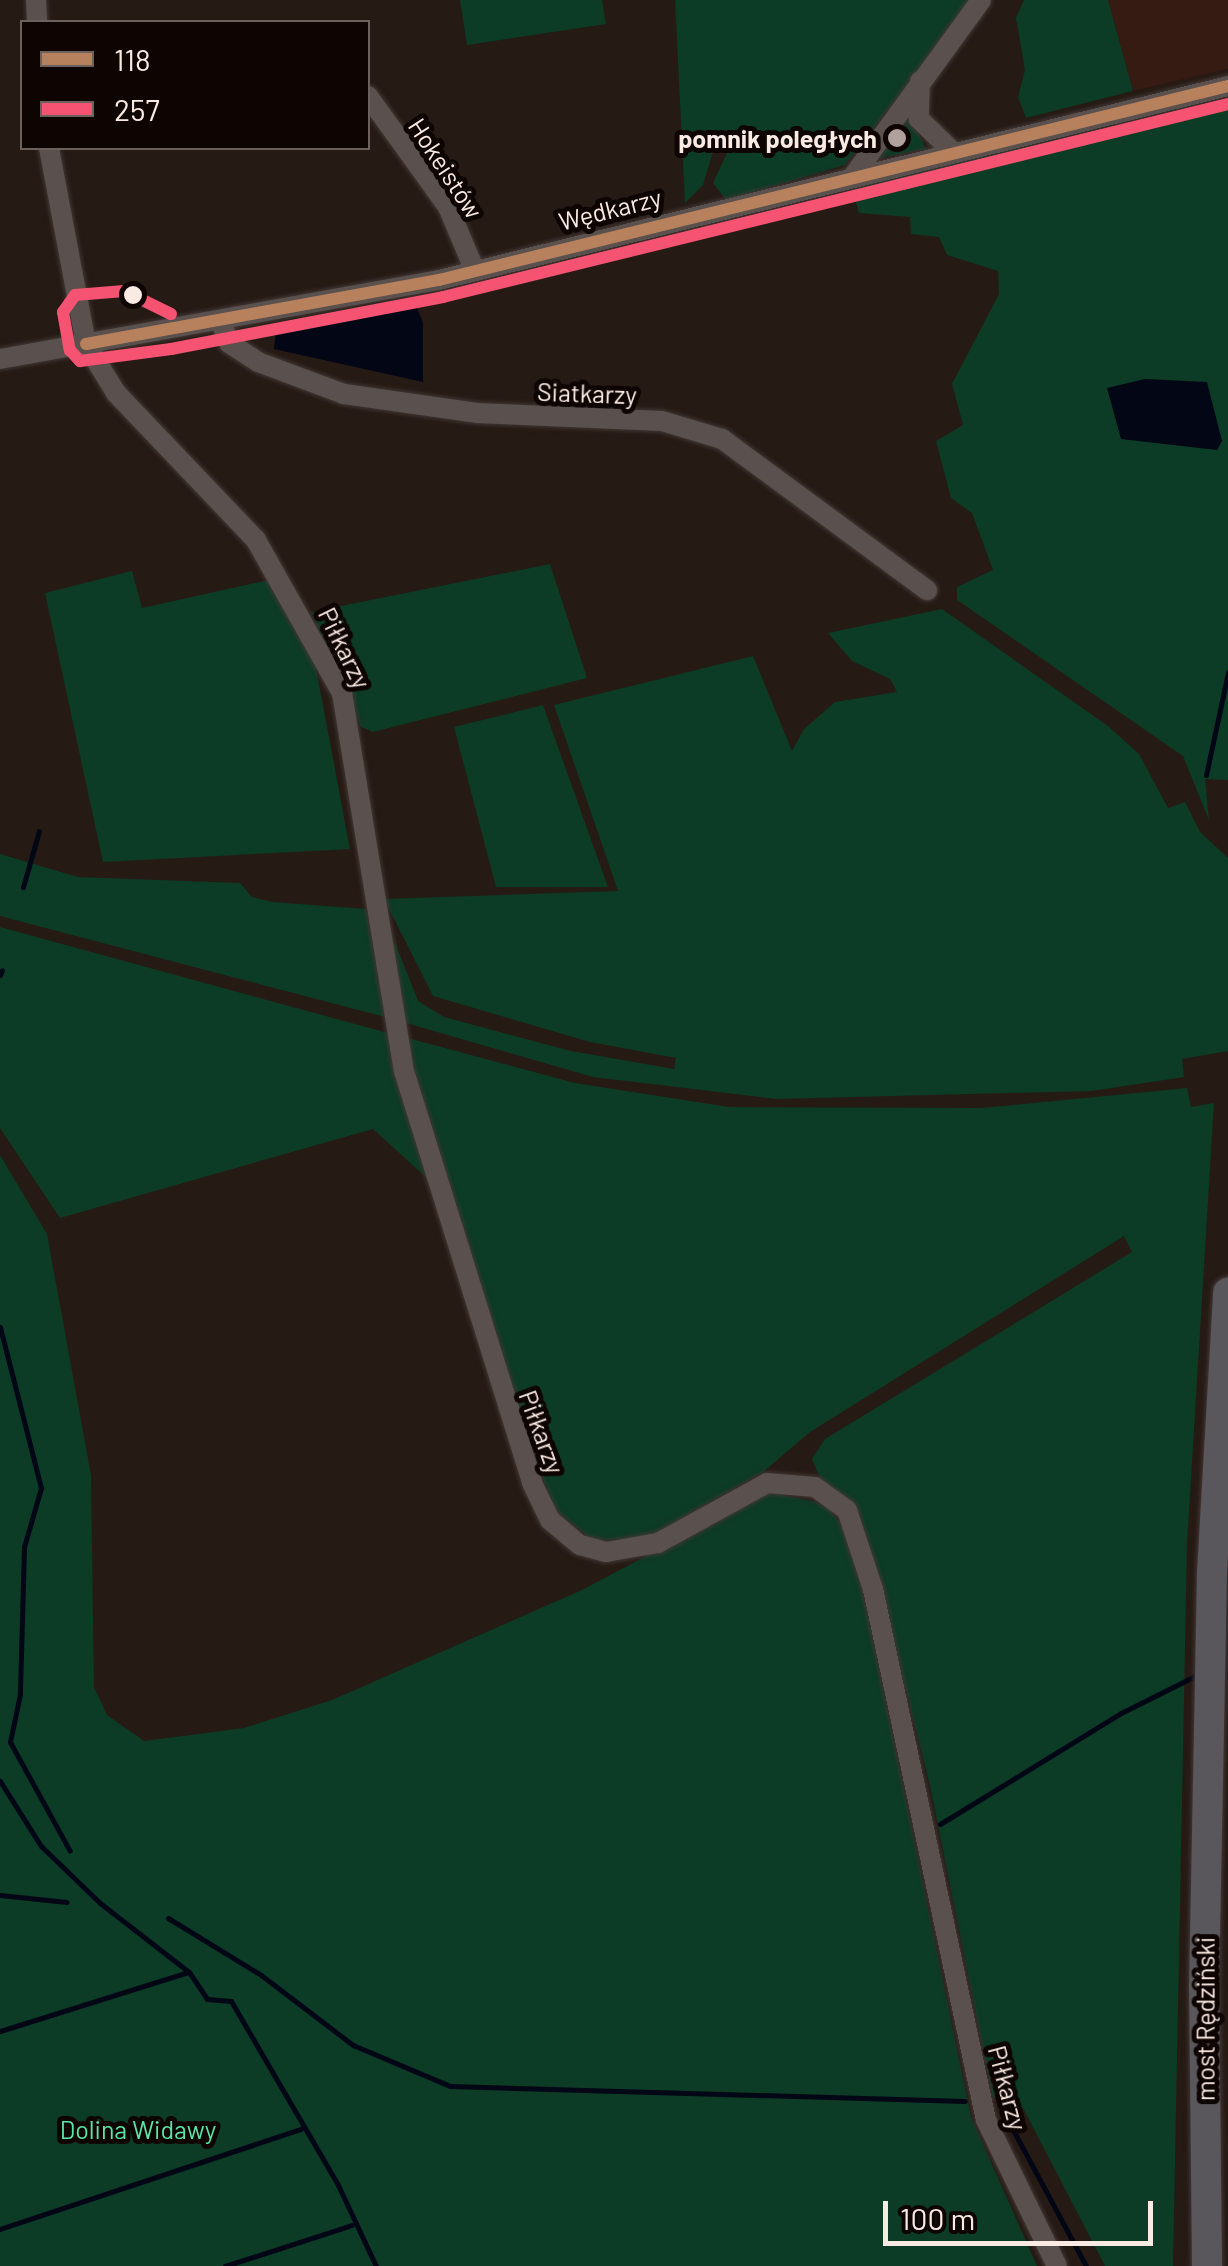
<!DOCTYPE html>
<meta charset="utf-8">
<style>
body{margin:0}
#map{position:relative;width:1228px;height:2266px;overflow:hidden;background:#261a15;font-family:Barlow,sans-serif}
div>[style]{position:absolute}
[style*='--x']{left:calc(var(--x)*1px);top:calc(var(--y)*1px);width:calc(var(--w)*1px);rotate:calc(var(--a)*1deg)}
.built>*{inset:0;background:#361b12}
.green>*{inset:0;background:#0c3b26}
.water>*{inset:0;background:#030615}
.stream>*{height:5px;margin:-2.5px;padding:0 2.5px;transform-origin:2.5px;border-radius:2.5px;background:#030615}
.roads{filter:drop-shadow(0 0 2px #413734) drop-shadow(0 0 2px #413734)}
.minor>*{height:20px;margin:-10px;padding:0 10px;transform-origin:10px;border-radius:10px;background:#5a504d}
.highway>*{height:30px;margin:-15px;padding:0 15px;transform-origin:15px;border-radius:15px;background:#59575b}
.bus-1>*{height:12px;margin:-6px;padding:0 6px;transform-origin:6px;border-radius:6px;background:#b6815c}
.bus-2>*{height:12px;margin:-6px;padding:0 6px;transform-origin:6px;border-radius:6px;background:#f65372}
.dots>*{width:28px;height:28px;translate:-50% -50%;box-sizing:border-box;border:5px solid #0e0503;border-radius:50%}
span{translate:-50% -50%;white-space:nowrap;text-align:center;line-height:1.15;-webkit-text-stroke:10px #0e0503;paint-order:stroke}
.poi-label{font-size:25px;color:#faeae4;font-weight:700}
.right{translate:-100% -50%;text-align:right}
.street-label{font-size:25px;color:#faeae4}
.park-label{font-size:25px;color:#57e6a6}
.legend{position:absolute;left:20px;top:20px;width:350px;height:130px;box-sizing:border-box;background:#0e0503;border:2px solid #6c615d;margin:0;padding:12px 18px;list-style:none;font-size:30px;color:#faeae4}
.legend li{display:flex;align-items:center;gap:20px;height:50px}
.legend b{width:50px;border:2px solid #6c615d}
.scale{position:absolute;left:883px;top:2201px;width:270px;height:45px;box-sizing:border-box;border:5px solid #faeae4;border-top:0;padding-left:12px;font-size:30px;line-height:35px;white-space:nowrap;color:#faeae4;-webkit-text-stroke:8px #0e0503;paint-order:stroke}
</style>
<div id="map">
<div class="built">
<div style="clip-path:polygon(1108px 0,1228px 0,1228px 69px,1133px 91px)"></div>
</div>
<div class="green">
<div style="clip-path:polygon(460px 0,602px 0,606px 24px,467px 45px)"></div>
<div style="clip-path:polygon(675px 0,973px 0,845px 165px,726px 200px,713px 183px,732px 142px,715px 145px,703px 185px,685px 203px)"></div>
<div style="clip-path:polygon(1024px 0,1108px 0,1133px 91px,1026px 118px,1018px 97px,1025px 70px,1016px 18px)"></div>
<div style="clip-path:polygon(1228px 100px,1228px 780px,1205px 779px,1209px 820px,1183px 756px,957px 600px,957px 587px,993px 570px,972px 513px,951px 498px,936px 441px,963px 425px,952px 384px,999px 294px,998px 271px,947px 255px,939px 237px,911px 234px,910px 217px,859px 213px,852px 187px)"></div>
<div style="clip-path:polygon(908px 112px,926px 149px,875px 159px)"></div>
<div style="clip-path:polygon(550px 564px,587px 678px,373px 732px,361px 727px,311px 612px)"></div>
<div style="clip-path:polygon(132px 571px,142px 608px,273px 579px,315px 663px,350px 849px,103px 862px,45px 593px)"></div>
<div style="clip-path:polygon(942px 609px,1108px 726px,1139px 754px,1168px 808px,1185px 802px,1200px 832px,1228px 858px,1228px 1051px,1182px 1059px,1184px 1077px,1092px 1091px,776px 1099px,593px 1077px,399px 1021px,391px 932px,418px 1001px,444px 1017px,571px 1051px,674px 1069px,676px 1058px,590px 1042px,433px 996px,384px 899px,618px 891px,554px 705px,753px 656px,792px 751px,804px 729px,835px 702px,897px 692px,890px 679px,852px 661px,828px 633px)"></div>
<div style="clip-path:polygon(543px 705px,608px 887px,496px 887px,454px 727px)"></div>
<div style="clip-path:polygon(0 854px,78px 877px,240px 883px,252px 897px,272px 902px,366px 909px,385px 1017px,0 916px)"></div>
<div style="clip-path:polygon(0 927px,388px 1033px,428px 1179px,373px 1129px,60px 1218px,0 1128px)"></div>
<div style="clip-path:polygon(404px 1037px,575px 1083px,729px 1107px,982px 1108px,1187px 1088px,1191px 1107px,1214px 1103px,1187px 1544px,1173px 2266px,1105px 2266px,1023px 2108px,1008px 2098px,993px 2098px,930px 1786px,871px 1550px,860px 1515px,821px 1480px,812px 1459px,825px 1439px,1132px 1252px,1124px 1236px,810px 1432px,763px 1472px,648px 1537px,594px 1541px,556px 1511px,539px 1470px)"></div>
<div style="clip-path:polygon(0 1155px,47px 1234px,91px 1475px,94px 1687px,107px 1715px,144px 1741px,244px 1728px,332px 1700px,582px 1590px,767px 1492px,826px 1504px,847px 1533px,859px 1573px,971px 2117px,1037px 2266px,0 2266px)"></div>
</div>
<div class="water">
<div style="clip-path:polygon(404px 306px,417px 308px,423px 323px,423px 382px,274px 349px,276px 331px)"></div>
<div style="clip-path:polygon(1145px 379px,1207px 382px,1222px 441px,1217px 450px,1121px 439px,1107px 388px)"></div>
</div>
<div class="stream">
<div style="--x:1206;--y:775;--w:105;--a:-77.9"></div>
<div style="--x:23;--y:887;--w:58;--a:-74.1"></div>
<div style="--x:0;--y:975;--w:5;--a:-68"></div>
<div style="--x:0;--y:1327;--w:166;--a:75.7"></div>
<div style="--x:41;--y:1488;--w:61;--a:106.1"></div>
<div style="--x:24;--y:1547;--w:147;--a:91.6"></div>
<div style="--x:20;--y:1694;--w:49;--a:101.8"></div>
<div style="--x:10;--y:1742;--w:124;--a:61.2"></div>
<div style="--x:0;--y:1781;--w:77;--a:57.8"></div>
<div style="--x:41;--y:1846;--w:82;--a:44"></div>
<div style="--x:100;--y:1903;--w:113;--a:37.8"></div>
<div style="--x:189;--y:1972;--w:32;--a:56"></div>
<div style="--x:207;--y:1999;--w:24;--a:5"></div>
<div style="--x:231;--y:2001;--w:213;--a:59.8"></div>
<div style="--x:338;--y:2185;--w:89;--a:64.9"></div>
<div style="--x:940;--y:1824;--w:212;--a:-31.5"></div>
<div style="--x:1121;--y:1713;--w:89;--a:-26.6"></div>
<div style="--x:0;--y:1895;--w:67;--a:6"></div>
<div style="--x:168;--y:1918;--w:109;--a:31.5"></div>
<div style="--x:261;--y:1975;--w:116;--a:37.3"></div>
<div style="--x:353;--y:2045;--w:105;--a:22.9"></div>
<div style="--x:450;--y:2086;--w:515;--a:1.67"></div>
<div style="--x:0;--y:2031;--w:197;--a:-17.4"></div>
<div style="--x:1004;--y:2113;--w:174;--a:61.8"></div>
<div style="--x:0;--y:2229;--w:317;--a:-18.4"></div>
<div style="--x:225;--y:2266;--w:133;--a:-17.9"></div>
</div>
<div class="roads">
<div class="minor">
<div style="--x:36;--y:0;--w:22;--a:87"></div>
<div style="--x:920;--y:81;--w:38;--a:92"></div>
<div style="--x:919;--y:119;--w:46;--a:44.1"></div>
<div style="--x:368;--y:96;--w:137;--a:54.2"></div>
<div style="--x:448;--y:207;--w:69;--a:67.1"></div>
<div style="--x:49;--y:148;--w:199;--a:79.3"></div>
<div style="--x:86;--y:344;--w:57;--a:58.5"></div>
<div style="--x:116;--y:393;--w:203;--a:46.4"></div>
<div style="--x:256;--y:540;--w:176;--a:60.7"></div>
<div style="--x:342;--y:693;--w:383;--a:80.7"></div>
<div style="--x:404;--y:1071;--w:431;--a:72.7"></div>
<div style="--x:532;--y:1483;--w:41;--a:64.1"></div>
<div style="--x:550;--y:1520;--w:39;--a:40"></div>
<div style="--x:580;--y:1545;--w:27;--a:15"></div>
<div style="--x:606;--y:1552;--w:53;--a:-9.8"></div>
<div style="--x:658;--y:1543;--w:124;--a:-28.8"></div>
<div style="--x:767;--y:1483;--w:48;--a:4.8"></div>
<div style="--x:815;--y:1487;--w:39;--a:36"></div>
<div style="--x:847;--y:1510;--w:83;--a:71.8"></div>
<div style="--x:873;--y:1589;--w:543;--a:77.99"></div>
<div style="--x:986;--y:2120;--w:162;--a:64.1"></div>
<div style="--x:854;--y:175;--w:216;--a:-54"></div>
<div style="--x:221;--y:322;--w:22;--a:69"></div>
<div style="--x:229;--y:343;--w:35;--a:33"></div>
<div style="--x:258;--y:362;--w:92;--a:20.4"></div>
<div style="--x:344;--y:394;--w:134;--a:8.1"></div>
<div style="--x:477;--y:413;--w:185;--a:2.5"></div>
<div style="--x:662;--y:421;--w:63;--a:16.7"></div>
<div style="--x:722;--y:439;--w:255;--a:36.4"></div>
<div style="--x:0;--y:359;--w:446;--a:-10.2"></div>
<div style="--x:439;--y:280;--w:813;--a:-13.81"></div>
</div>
<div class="highway">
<div style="--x:1207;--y:2266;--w:277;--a:-90.6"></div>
<div style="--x:1204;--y:1989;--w:416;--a:-88.9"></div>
<div style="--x:1212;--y:1573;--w:281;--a:-86.7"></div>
</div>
</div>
<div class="bus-1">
<div style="--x:86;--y:344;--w:359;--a:-10.3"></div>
<div style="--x:439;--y:280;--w:813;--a:-13.81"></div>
</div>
<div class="bus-2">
<div style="--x:171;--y:314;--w:52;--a:-153.9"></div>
<div style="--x:124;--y:291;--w:49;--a:175.3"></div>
<div style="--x:75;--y:295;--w:21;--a:125"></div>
<div style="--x:63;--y:312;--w:39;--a:80"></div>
<div style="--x:70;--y:350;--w:15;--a:48"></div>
<div style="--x:80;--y:361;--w:92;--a:-7.5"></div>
<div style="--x:171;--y:349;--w:277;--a:-10.8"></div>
<div style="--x:443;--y:297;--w:808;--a:-13.81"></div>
</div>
<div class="dots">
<div style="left:897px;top:138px;background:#b0a19c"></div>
<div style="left:133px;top:295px;background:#faeae4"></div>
</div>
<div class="poi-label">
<span class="right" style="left:877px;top:138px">pomnik poległych</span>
</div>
<div class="street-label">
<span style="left:446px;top:168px;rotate:57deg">Hokeistów</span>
<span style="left:610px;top:209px;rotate:-14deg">Wędkarzy</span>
<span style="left:587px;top:393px;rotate:2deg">Siatkarzy</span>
<span style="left:345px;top:648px;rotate:64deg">Piłkarzy</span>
<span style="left:542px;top:1432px;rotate:70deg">Piłkarzy</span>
<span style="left:1205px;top:2019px;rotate:-90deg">most Rędziński</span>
<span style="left:1008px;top:2088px;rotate:75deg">Piłkarzy</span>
</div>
<div class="park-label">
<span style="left:138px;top:2129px">Dolina Widawy</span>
</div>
<ul class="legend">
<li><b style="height:12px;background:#b6815c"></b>118</li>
<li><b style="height:12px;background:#f65372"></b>257</li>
</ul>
<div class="scale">100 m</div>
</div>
